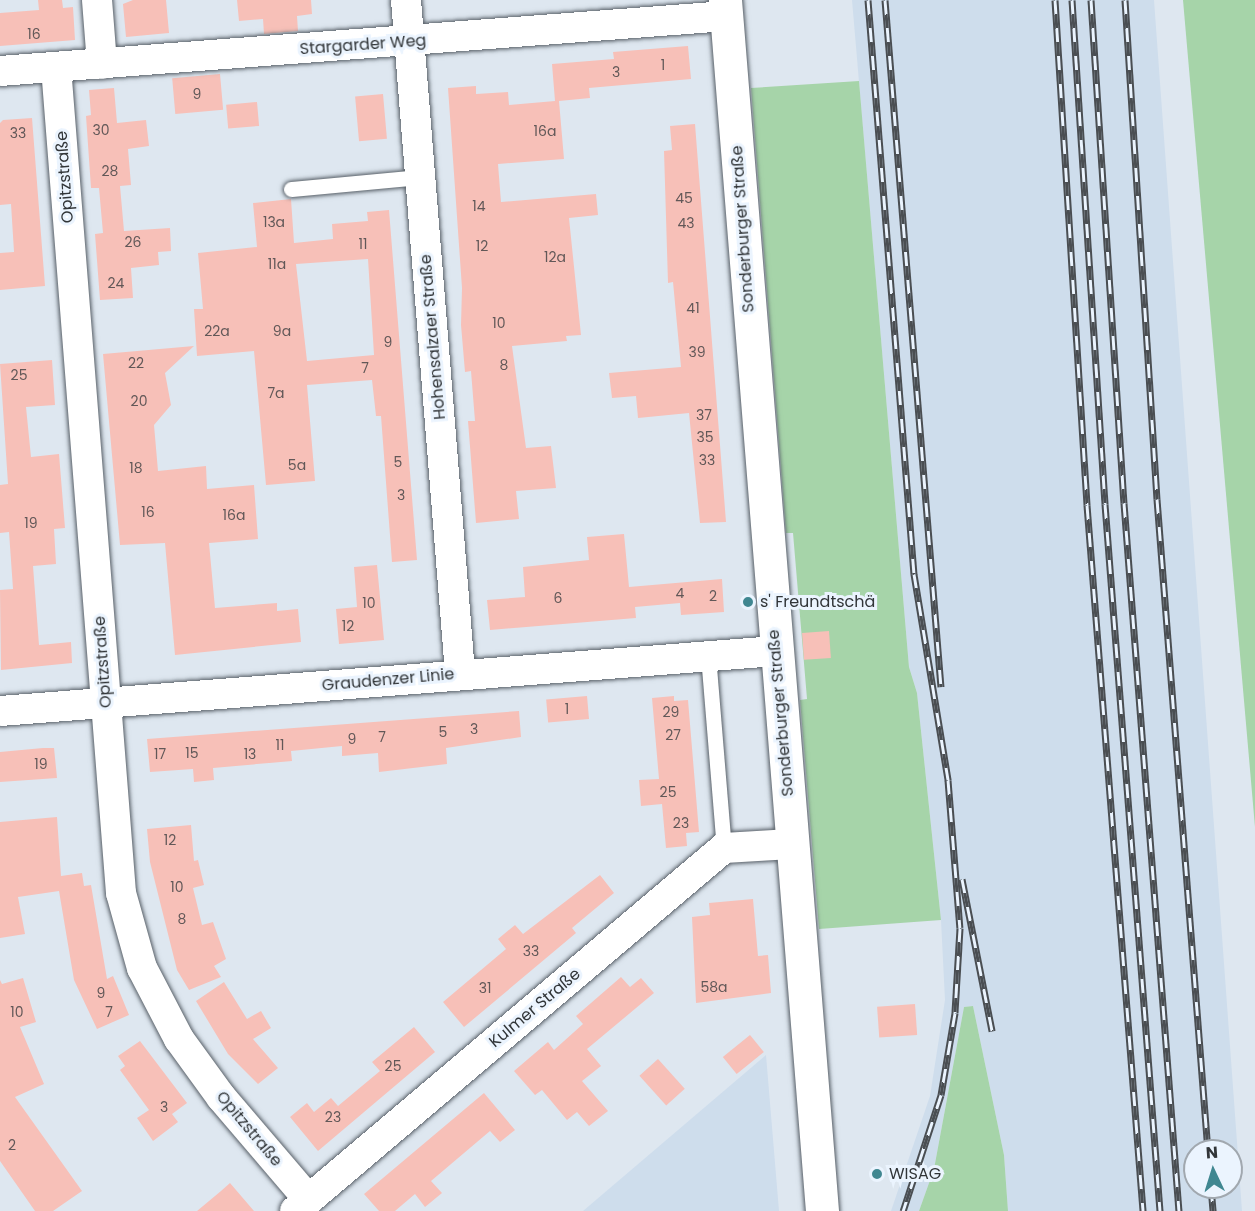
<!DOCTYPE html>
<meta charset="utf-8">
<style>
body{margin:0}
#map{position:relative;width:1255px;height:1211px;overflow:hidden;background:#dee7f0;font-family:Poppins,sans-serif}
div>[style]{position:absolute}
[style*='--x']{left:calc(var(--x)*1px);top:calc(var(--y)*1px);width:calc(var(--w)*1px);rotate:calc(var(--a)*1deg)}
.built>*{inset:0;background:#ceddec}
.green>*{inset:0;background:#a6d4a9}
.building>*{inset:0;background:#f7c0b8;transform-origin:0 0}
.roads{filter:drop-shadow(0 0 2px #586068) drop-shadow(0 0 2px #586068)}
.lane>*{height:15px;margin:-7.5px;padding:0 7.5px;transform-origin:7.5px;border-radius:7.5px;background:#fff}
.street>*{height:30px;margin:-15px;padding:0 15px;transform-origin:15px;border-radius:15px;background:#fff}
.secondary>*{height:33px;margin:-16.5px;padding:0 16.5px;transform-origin:16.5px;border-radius:16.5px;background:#fff}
.rail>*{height:7px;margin-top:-3.5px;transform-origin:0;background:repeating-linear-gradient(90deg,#ebf4fe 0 14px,#4a4e52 0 28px);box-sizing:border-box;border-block:2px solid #4a4e52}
.dots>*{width:16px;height:16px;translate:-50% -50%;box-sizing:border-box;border:3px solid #ebf4fe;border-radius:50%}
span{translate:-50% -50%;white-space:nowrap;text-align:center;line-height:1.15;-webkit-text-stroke:6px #ebf4fe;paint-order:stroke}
.number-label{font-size:14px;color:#625858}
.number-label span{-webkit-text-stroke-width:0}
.street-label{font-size:16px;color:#313538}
.poi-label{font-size:16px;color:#313538}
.left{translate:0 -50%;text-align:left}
.north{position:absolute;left:1183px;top:1139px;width:60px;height:60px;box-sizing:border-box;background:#ebf4fe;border:2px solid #a1a8af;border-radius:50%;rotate:356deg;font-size:16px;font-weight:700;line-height:24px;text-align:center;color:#313538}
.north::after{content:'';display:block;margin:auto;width:21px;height:27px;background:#408791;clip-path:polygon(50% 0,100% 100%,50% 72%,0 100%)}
</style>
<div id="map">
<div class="built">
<div style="clip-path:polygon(evenodd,852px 0,1154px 0,1242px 1211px,1008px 1211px,1004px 1155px,973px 1006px,964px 1007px,934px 1169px,919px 1211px,891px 1211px,930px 1096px,945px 1000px,941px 920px,917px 693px,909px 667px,852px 0,1195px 1151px,1231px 1151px,1231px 1187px,1195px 1187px,1195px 1151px)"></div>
<div style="clip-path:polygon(766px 1055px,779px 1211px,583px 1211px)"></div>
</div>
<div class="green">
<div style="clip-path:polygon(1183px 0,1255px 0,1255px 827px)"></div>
<div style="clip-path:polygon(859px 81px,909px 667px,917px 693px,941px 920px,819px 929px,800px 700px,807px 699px,793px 533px,786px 533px,751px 88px)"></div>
<div style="clip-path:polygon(973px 1006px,1004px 1155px,1008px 1211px,919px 1211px,934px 1169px,964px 1007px)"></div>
</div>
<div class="building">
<div style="clip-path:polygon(38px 0,62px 0,63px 8px,73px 7px,75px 40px,0 46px,0 13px,39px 10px)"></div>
<div style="clip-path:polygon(133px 0,166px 0,169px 33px,126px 37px,123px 4px)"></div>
<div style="clip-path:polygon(237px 0,311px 0,312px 14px,297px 16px,298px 31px,264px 34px,263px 19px,239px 21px)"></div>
<div style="clip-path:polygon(688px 46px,691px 79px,589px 88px,590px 98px,559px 101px,564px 159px,498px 164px,501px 202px,596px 194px,598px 215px,569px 218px,581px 335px,566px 336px,567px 341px,512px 346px,526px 448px,551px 446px,556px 488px,516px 491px,519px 519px,476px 523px,468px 421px,475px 421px,471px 371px,465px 372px,461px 325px,462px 288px,448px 88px,476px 86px,476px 94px,508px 92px,509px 105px,555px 101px,552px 64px,614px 59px,613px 52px)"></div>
<div style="left:220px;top:74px;width:36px;height:48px;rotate:85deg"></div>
<div style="clip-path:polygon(114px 88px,117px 123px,146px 120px,149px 146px,128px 149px,131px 185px,120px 186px,124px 231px,170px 228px,171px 251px,158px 252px,159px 265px,131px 268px,133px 298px,100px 300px,95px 234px,103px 233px,99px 188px,91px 188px,86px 116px,91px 115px,89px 90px)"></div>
<div style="left:383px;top:94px;width:45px;height:28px;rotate:85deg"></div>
<div style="left:257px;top:102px;width:24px;height:31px;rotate:85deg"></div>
<div style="clip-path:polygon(32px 118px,45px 286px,0 290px,0 253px,14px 252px,11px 204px,0 205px,0 123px,3px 120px)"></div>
<div style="clip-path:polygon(695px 124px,726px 522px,700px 523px,689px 413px,638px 418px,636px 396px,612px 398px,609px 373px,681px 367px,673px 282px,668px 283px,664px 151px,672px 150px,670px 126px)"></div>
<div style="clip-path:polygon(evenodd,291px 199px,294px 243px,333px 239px,332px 224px,368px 221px,367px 212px,389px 210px,417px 560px,392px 562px,381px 416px,376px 416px,372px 380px,307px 385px,315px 481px,266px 485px,254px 351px,197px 356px,194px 309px,203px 309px,198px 253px,257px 247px,253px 203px,291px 199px,368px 259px,374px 355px,307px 361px,296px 264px,368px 259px)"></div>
<div style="clip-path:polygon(194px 346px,165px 373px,171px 405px,154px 425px,158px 471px,206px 466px,207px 489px,254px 485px,258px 539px,209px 543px,215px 608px,277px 603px,277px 611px,298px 609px,301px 642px,175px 655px,165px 543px,120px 545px,103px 354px)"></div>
<div style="clip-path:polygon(52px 360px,55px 405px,26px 407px,31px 457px,59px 454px,65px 528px,54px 529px,56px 564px,33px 566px,39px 645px,71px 642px,72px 663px,1px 670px,0 590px,13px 589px,9px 532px,0 533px,0 485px,8px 484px,0 364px)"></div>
<div style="clip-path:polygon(624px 534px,629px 587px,722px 579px,724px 612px,681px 615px,680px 603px,635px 607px,636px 618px,490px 630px,487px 600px,525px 597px,523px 567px,589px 560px,587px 537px)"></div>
<div style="clip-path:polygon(377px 565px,384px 640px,339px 644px,336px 609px,357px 607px,354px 567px)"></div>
<div style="left:829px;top:631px;width:27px;height:27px;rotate:86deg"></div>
<div style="left:587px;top:696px;width:23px;height:41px;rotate:85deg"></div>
<div style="clip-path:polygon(674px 696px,674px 701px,688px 700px,699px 832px,686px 833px,687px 846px,666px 848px,662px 804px,641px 806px,639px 780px,659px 779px,652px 698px)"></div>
<div style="clip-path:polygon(519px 711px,521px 737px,446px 748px,447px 764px,379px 772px,378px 753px,342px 756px,342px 746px,291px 751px,292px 761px,213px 768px,214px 780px,194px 782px,193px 769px,150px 772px,147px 739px)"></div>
<div style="clip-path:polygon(43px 748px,54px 748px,57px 778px,0 782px,0 752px)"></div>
<div style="clip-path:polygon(57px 817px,61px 876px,82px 873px,84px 886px,91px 885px,107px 979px,113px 976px,129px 1015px,97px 1029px,74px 980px,59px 891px,18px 897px,25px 934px,0 938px,0 822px)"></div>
<div style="clip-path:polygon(191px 825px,194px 861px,198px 860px,204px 885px,193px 888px,202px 925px,213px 922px,226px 959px,214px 966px,221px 977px,189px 990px,177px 970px,150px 862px,147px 829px)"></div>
<div style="clip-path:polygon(600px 875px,614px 893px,572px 928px,576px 933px,464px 1027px,443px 1002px,506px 949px,498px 939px,515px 925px,523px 934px)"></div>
<div style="clip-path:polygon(753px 899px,758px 956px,768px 955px,771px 993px,696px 1003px,692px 917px,710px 915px,709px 903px)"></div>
<div style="clip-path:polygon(621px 977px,630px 987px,641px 978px,654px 993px,587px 1049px,601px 1066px,582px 1081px,608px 1111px,589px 1126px,577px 1112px,567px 1120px,542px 1090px,535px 1095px,514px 1071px,548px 1042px,554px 1050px,583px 1024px,576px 1016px)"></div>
<div style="clip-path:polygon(23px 978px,36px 1022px,20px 1027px,44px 1084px,15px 1097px,82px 1191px,53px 1211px,35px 1211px,0 1161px,0 980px,2px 984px)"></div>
<div style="clip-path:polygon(224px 982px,247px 1019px,261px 1011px,271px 1028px,253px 1039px,278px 1068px,258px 1084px,228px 1054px,196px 1001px)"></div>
<div style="left:915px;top:1004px;width:31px;height:38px;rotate:86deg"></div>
<div style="clip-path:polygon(414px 1027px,435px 1052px,318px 1151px,290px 1117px,307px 1103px,314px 1112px,331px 1098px,338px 1106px,380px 1071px,372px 1062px)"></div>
<div style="left:750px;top:1035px;width:22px;height:35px;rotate:51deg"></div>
<div style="clip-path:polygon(140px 1041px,187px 1103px,172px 1114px,178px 1122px,153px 1141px,137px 1118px,149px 1110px,120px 1070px,125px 1066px,118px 1056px)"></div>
<div style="left:658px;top:1059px;width:40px;height:25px;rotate:48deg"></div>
<div style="clip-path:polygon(484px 1093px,515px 1130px,500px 1142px,490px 1131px,431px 1181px,442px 1193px,425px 1207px,415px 1194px,395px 1211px,379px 1211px,364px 1194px)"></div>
<div style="clip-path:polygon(230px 1183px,254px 1211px,197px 1211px,221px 1191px)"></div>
</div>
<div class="roads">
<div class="lane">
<div style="--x:291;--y:189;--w:130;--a:-5.3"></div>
<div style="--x:708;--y:655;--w:194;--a:85.3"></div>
</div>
<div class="street">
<div style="--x:97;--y:0;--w:64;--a:85.5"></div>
<div style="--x:406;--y:0;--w:675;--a:85.41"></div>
<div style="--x:56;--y:67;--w:829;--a:85.5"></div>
<div style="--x:121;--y:893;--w:78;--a:74.4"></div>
<div style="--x:142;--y:968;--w:80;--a:62.5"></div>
<div style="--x:179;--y:1039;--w:72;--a:54.1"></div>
<div style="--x:221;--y:1097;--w:135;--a:49.5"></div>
<div style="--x:0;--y:71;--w:729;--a:-4.33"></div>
<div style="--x:0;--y:711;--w:778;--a:-4.42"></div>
<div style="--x:295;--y:1211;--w:562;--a:-40.24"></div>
<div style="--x:724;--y:848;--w:67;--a:-3.4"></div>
</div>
<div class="secondary">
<div style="--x:725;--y:0;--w:1215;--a:85.42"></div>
</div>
</div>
<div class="rail">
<div style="--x:868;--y:0;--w:576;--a:85.42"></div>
<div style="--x:914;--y:574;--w:209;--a:80.6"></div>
<div style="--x:948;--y:780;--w:148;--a:85.4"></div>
<div style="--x:960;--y:928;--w:85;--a:93.4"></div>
<div style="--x:955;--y:1013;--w:83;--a:99.7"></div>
<div style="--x:941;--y:1095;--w:122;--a:108.1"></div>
<div style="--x:885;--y:0;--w:689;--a:85.34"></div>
<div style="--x:1055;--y:0;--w:506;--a:86.37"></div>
<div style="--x:1087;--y:505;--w:708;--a:85.46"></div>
<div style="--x:1072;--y:0;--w:505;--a:86.25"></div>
<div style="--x:1105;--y:504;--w:709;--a:85.55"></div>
<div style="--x:1091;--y:0;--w:504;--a:86.25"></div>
<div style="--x:1124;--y:503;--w:710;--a:85.56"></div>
<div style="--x:1125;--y:0;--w:500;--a:86.33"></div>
<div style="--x:1157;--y:499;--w:654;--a:85.53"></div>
<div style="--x:962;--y:879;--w:155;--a:78.8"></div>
<div style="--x:1211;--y:1187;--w:24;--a:85"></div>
</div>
<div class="dots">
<div style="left:748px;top:602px;background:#408791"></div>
<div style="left:877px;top:1174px;background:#408791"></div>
</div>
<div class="number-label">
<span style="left:34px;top:34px">16</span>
<span style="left:663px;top:65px">1</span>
<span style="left:616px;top:72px">3</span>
<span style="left:197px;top:94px">9</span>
<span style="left:101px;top:130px">30</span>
<span style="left:545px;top:131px">16a</span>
<span style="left:18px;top:133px">33</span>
<span style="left:110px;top:171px">28</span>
<span style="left:684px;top:198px">45</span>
<span style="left:479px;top:206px">14</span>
<span style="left:274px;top:222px">13a</span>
<span style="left:686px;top:223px">43</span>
<span style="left:133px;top:242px">26</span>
<span style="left:363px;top:244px">11</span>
<span style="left:482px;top:246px">12</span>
<span style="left:555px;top:257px">12a</span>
<span style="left:277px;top:264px">11a</span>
<span style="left:116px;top:283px">24</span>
<span style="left:693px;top:308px">41</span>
<span style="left:499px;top:323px">10</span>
<span style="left:217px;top:331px">22a</span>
<span style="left:282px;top:331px">9a</span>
<span style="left:388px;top:342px">9</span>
<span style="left:697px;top:352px">39</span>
<span style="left:136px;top:363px">22</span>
<span style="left:504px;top:365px">8</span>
<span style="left:365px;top:368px">7</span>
<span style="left:19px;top:375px">25</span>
<span style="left:276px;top:393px">7a</span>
<span style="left:139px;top:401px">20</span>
<span style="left:704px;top:415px">37</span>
<span style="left:705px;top:437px">35</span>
<span style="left:707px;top:460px">33</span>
<span style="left:398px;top:462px">5</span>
<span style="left:297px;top:465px">5a</span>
<span style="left:136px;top:468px">18</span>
<span style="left:401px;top:495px">3</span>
<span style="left:148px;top:512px">16</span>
<span style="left:234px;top:515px">16a</span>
<span style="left:31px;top:523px">19</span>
<span style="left:680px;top:593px">4</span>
<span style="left:713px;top:596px">2</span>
<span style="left:558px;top:598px">6</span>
<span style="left:369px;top:603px">10</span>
<span style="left:348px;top:626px">12</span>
<span style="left:567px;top:709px">1</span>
<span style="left:671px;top:712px">29</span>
<span style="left:474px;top:729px">3</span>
<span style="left:443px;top:732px">5</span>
<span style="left:673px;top:735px">27</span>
<span style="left:382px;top:737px">7</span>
<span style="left:352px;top:739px">9</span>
<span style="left:280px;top:745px">11</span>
<span style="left:192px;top:753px">15</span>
<span style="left:160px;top:754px">17</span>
<span style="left:250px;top:754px">13</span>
<span style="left:41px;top:764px">19</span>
<span style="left:668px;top:792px">25</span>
<span style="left:681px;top:823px">23</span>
<span style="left:170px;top:840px">12</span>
<span style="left:177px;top:887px">10</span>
<span style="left:182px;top:919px">8</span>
<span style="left:531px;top:951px">33</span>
<span style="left:714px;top:987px">58a</span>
<span style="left:485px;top:988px">31</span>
<span style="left:101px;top:993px">9</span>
<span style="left:17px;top:1012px">10</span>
<span style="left:109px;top:1012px">7</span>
<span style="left:393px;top:1066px">25</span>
<span style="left:164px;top:1107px">3</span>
<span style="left:333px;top:1117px">23</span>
<span style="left:12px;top:1145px">2</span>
</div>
<div class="street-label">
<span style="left:363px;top:45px;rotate:-4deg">Stargarder Weg</span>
<span style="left:65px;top:177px;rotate:-94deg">Opitzstraße</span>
<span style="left:743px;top:229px;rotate:-94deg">Sonderburger Straße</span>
<span style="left:433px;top:337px;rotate:-95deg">Hohensalzaer Straße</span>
<span style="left:103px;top:662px;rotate:-94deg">Opitzstraße</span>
<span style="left:388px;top:680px;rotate:-5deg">Graudenzer Linie</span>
<span style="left:781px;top:713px;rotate:-95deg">Sonderburger Straße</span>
<span style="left:535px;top:1008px;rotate:-40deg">Kulmer Straße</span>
<span style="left:249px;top:1129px;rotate:50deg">Opitzstraße</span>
</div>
<div class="poi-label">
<span class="left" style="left:760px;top:602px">s' Freundtschä</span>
<span class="left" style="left:889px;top:1174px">WISAG</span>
</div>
<div class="north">N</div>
</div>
